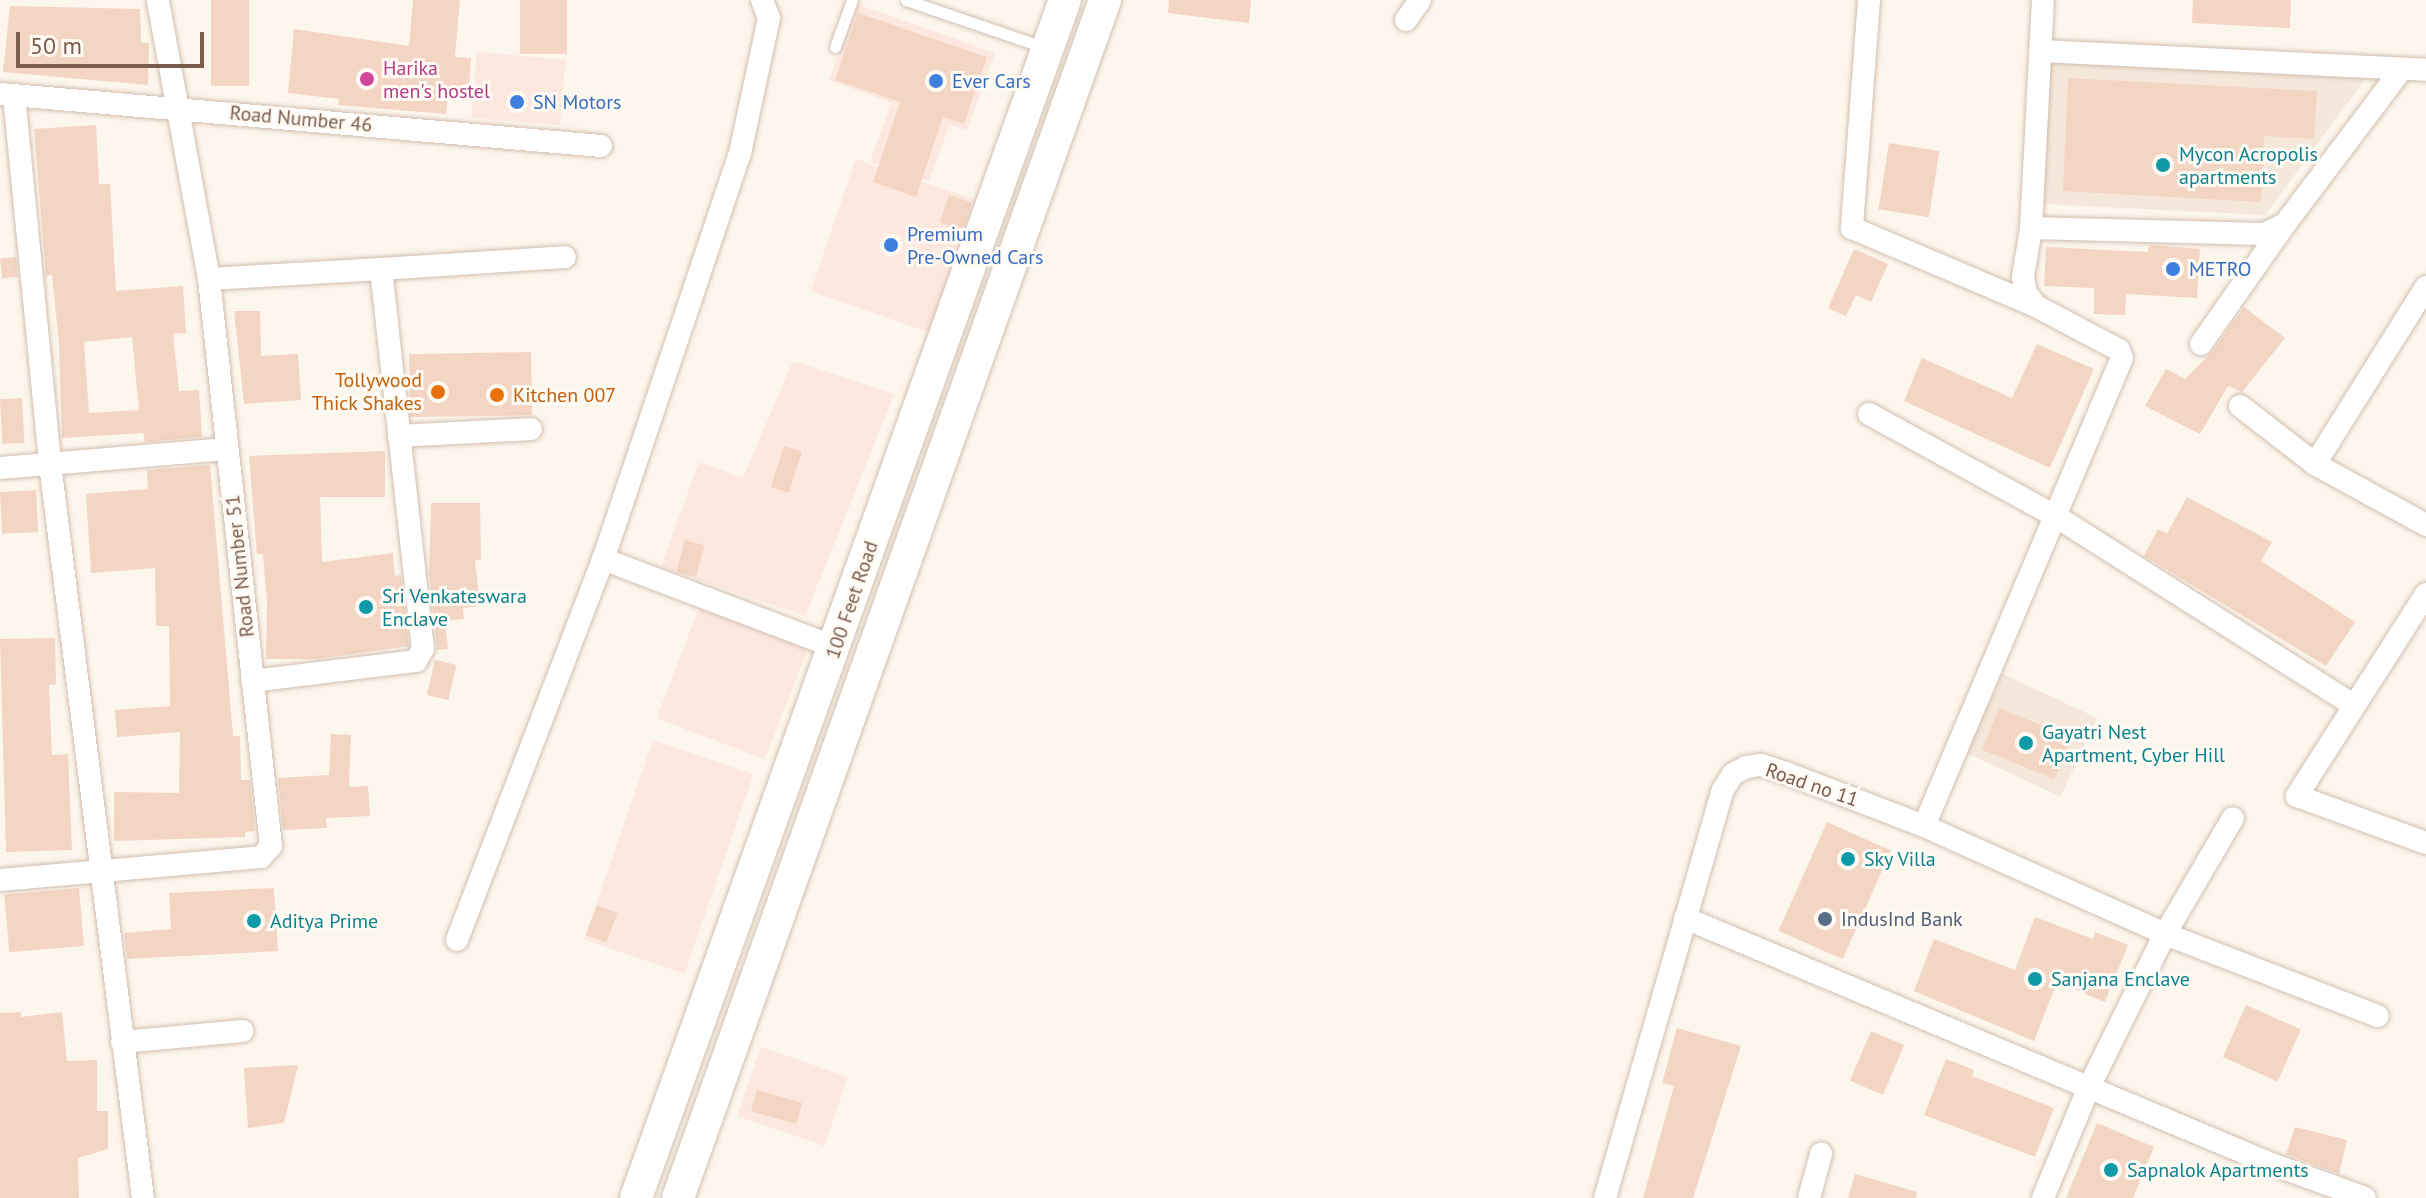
<!DOCTYPE html>
<style>
body{margin:0}
#map{position:relative;width:2426px;height:1198px;overflow:hidden;background:#fdf6ec;font-family:"PT Sans",sans-serif}
div>[style]{position:absolute}
[style*='--x']{left:calc(var(--x)*1px);top:calc(var(--y)*1px);width:calc(var(--w)*1px);rotate:calc(var(--a)*1deg)}
.residential>*{inset:0;background:#f5e8da;transform-origin:0 0}
.commercial>*{inset:0;background:#fde8e0;transform-origin:0 0}
.building>*{inset:0;background:#f3d5c3;transform-origin:0 0}
.roads{filter:drop-shadow(0 0 2px #d1beb0) drop-shadow(0 0 2px #d1beb0)}
.lane>*{height:11px;margin:-5.5px;padding:0 5.5px;transform-origin:5.5px;border-radius:5.5px;background:#fff}
.street>*{height:22px;margin:-11px;padding:0 11px;transform-origin:11px;border-radius:11px;background:#fff}
.secondary>*{height:32px;margin:-16px;padding:0 16px;transform-origin:16px;border-radius:16px;background:#fff}
.dots>*{width:22px;height:22px;translate:-50% -50%;box-sizing:border-box;border:4px solid #fffaf3;border-radius:50%}
span{translate:-50% -50%;white-space:nowrap;text-align:center;line-height:1.15;-webkit-text-stroke:6px #fffaf3;paint-order:stroke}
.hotel-label{font-size:20px;color:#b23c85}
.left{translate:0 -50%;text-align:left}
.shop-label{font-size:20px;color:#366cbe}
.street-label{font-size:20px;color:#7a5c4d}
.culture-label{font-size:20px;color:#0d838f}
.food-label{font-size:20px;color:#c56008}
.right{translate:-100% -50%;text-align:right}
.service-label{font-size:20px;color:#4e5e75}
.scale{position:absolute;left:16px;top:32px;width:188px;height:36px;box-sizing:border-box;border:4px solid #7a5c4d;border-top:0;padding-left:10px;font-size:24px;line-height:28px;white-space:nowrap;color:#7a5c4d;-webkit-text-stroke:6px #fffaf3;paint-order:stroke}
</style>
<div id="map">
<div class="residential">
<div style="clip-path:polygon(2051px 58px,2365px 79px,2265px 215px,2043px 204px)"></div>
<div style="left:2003px;top:674px;width:104px;height:87px;rotate:25deg"></div>
</div>
<div class="commercial">
<div style="clip-path:polygon(857px 4px,995px 53px,967px 130px,950px 124px,929px 181px,870px 162px,891px 104px,925px 115px,829px 80px)"></div>
<div style="left:477px;top:52px;width:89px;height:66px;rotate:5deg"></div>
<div style="left:856px;top:159px;width:127px;height:140px;rotate:19deg"></div>
<div style="clip-path:polygon(793px 361px,894px 394px,805px 616px,661px 567px,699px 462px,743px 478px)"></div>
<div style="left:699px;top:608px;width:116px;height:118px;rotate:21deg"></div>
<div style="left:653px;top:740px;width:106px;height:211px;rotate:19deg"></div>
<div style="left:761px;top:1047px;width:92px;height:73px;rotate:19deg"></div>
</div>
<div class="building">
<div style="left:211px;top:0;width:38px;height:86px"></div>
<div style="clip-path:polygon(413px 0,460px 0,455px 57px,471px 58px,468px 98px,448px 96px,446px 114px,338px 105px,339px 99px,288px 93px,294px 29px,409px 46px)"></div>
<div style="left:520px;top:0;width:47px;height:54px"></div>
<div style="clip-path:polygon(1169px 0,1251px 0,1249px 23px,1168px 13px)"></div>
<div style="clip-path:polygon(2193px 0,2291px 0,2290px 28px,2192px 23px)"></div>
<div style="clip-path:polygon(10px 6px,140px 9px,141px 43px,149px 43px,148px 85px,3px 72px)"></div>
<div style="clip-path:polygon(858px 13px,987px 57px,964px 124px,943px 117px,916px 197px,873px 182px,900px 102px,835px 80px)"></div>
<div style="clip-path:polygon(2068px 78px,2317px 91px,2314px 139px,2264px 136px,2261px 202px,2063px 191px)"></div>
<div style="clip-path:polygon(evenodd,96px 125px,99px 184px,110px 184px,116px 291px,183px 286px,186px 333px,173px 334px,179px 391px,199px 390px,202px 437px,145px 442px,143px 433px,62px 438px,59px 344px,52px 275px,46px 276px,34px 129px,96px 125px,132px 337px,139px 410px,89px 413px,84px 342px,132px 337px)"></div>
<div style="left:1889px;top:143px;width:51px;height:67px;rotate:9deg"></div>
<div style="left:949px;top:195px;width:24px;height:29px;rotate:19deg"></div>
<div style="clip-path:polygon(2149px 245px,2200px 249px,2197px 298px,2126px 294px,2125px 315px,2094px 314px,2094px 288px,2044px 286px,2046px 247px,2148px 252px)"></div>
<div style="clip-path:polygon(1854px 249px,1888px 264px,1871px 302px,1856px 295px,1846px 316px,1828px 308px)"></div>
<div style="left:16px;top:257px;width:20px;height:16px;rotate:84deg"></div>
<div style="clip-path:polygon(2244px 307px,2285px 338px,2242px 392px,2228px 386px,2200px 434px,2145px 406px,2166px 369px,2185px 379px,2212px 352px)"></div>
<div style="clip-path:polygon(234px 311px,260px 311px,261px 356px,298px 354px,301px 400px,244px 404px)"></div>
<div style="clip-path:polygon(2037px 344px,2094px 369px,2050px 468px,1904px 401px,1922px 358px,2012px 398px)"></div>
<div style="left:531px;top:352px;width:63px;height:122px;rotate:89deg"></div>
<div style="left:22px;top:398px;width:45px;height:22px;rotate:87deg"></div>
<div style="left:784px;top:446px;width:19px;height:43px;rotate:18deg"></div>
<div style="clip-path:polygon(385px 451px,385px 497px,320px 497px,322px 562px,393px 553px,395px 576px,401px 575px,409px 646px,317px 659px,266px 659px,267px 603px,263px 554px,257px 554px,249px 456px)"></div>
<div style="clip-path:polygon(210px 465px,233px 736px,240px 736px,241px 780px,250px 780px,255px 831px,245px 832px,245px 837px,114px 841px,114px 792px,179px 793px,180px 732px,117px 737px,115px 710px,170px 706px,169px 626px,156px 626px,155px 568px,91px 573px,86px 494px,148px 489px,147px 470px)"></div>
<div style="left:36px;top:490px;width:42px;height:36px;rotate:87deg"></div>
<div style="clip-path:polygon(2187px 497px,2272px 542px,2261px 561px,2355px 622px,2326px 666px,2144px 556px,2158px 529px,2167px 534px)"></div>
<div style="clip-path:polygon(431px 503px,480px 503px,481px 560px,475px 560px,480px 606px,463px 608px,464px 619px,445px 621px,448px 649px,437px 650px,429px 572px)"></div>
<div style="left:685px;top:540px;width:20px;height:33px;rotate:15deg"></div>
<div style="clip-path:polygon(55px 638px,56px 684px,49px 685px,52px 755px,68px 754px,72px 850px,6px 852px,0 639px)"></div>
<div style="left:435px;top:660px;width:22px;height:36px;rotate:13deg"></div>
<div style="left:1999px;top:708px;width:78px;height:45px;rotate:22deg"></div>
<div style="clip-path:polygon(331px 734px,351px 735px,349px 787px,368px 786px,370px 816px,326px 818px,327px 828px,283px 830px,278px 778px,329px 775px)"></div>
<div style="left:1827px;top:822px;width:70px;height:119px;rotate:24deg"></div>
<div style="left:79px;top:888px;width:58px;height:75px;rotate:85deg"></div>
<div style="clip-path:polygon(274px 888px,278px 951px,127px 959px,124px 933px,171px 929px,169px 893px)"></div>
<div style="left:597px;top:905px;width:22px;height:32px;rotate:21deg"></div>
<div style="clip-path:polygon(2035px 917px,2093px 939px,2095px 932px,2128px 945px,2105px 1002px,2057px 982px,2034px 1041px,1914px 991px,1934px 939px,2015px 970px)"></div>
<div style="left:2246px;top:1005px;width:60px;height:57px;rotate:24deg"></div>
<div style="clip-path:polygon(21px 1012px,21px 1017px,62px 1012px,67px 1061px,97px 1060px,97px 1111px,108px 1111px,108px 1149px,78px 1158px,79px 1198px,0 1198px,0 1013px)"></div>
<div style="clip-path:polygon(1677px 1028px,1741px 1046px,1693px 1198px,1643px 1198px,1674px 1086px,1662px 1083px)"></div>
<div style="left:1871px;top:1031px;width:36px;height:54px;rotate:23deg"></div>
<div style="clip-path:polygon(1946px 1059px,1974px 1070px,1972px 1076px,2054px 1108px,2035px 1157px,1924px 1115px)"></div>
<div style="clip-path:polygon(298px 1065px,284px 1123px,248px 1128px,244px 1068px)"></div>
<div style="left:757px;top:1090px;width:47px;height:22px;rotate:16deg"></div>
<div style="clip-path:polygon(2097px 1123px,2154px 1147px,2133px 1198px,2066px 1198px)"></div>
<div style="clip-path:polygon(2295px 1127px,2347px 1140px,2339px 1174px,2286px 1154px)"></div>
<div style="clip-path:polygon(1855px 1174px,1917px 1192px,1916px 1198px,1848px 1198px)"></div>
</div>
<div class="roads">
<div class="lane">
<div style="--x:906;--y:0;--w:145;--a:18.9"></div>
<div style="--x:835;--y:47;--w:50;--a:-70.1"></div>
</div>
<div class="street">
<div style="--x:762;--y:0;--w:19;--a:69"></div>
<div style="--x:769;--y:18;--w:138;--a:102.1"></div>
<div style="--x:740;--y:153;--w:428;--a:108.6"></div>
<div style="--x:603;--y:559;--w:250;--a:20.8"></div>
<div style="--x:1869;--y:0;--w:229;--a:94.3"></div>
<div style="--x:1852;--y:228;--w:200;--a:23"></div>
<div style="--x:1406;--y:20;--w:24;--a:-55"></div>
<div style="--x:2041;--y:51;--w:385;--a:2.8"></div>
<div style="--x:1;--y:94;--w:602;--a:4.95"></div>
<div style="--x:14;--y:95;--w:371;--a:84.4"></div>
<div style="--x:50;--y:464;--w:740;--a:82.78"></div>
<div style="--x:2031;--y:228;--w:233;--a:1.5"></div>
<div style="--x:2264;--y:234;--w:23;--a:-25"></div>
<div style="--x:2285;--y:224;--w:194;--a:-53"></div>
<div style="--x:381;--y:269;--w:184;--a:-3.7"></div>
<div style="--x:209;--y:279;--w:172;--a:-3.3"></div>
<div style="--x:381;--y:269;--w:382;--a:83.7"></div>
<div style="--x:423;--y:649;--w:14;--a:120"></div>
<div style="--x:416;--y:661;--w:165;--a:173"></div>
<div style="--x:2201;--y:344;--w:146;--a:-55"></div>
<div style="--x:2240;--y:406;--w:95;--a:37.7"></div>
<div style="--x:2315;--y:464;--w:127;--a:28.8"></div>
<div style="--x:1869;--y:414;--w:214;--a:28.7"></div>
<div style="--x:2057;--y:517;--w:351;--a:32.4"></div>
<div style="--x:399;--y:436;--w:132;--a:-3"></div>
<div style="--x:2315;--y:464;--w:209;--a:-57.9"></div>
<div style="--x:0;--y:468;--w:228;--a:-4.8"></div>
<div style="--x:2426;--y:594;--w:240;--a:122.6"></div>
<div style="--x:2297;--y:796;--w:137;--a:20"></div>
<div style="--x:1924;--y:826;--w:508;--a:-67.07"></div>
<div style="--x:2122;--y:358;--w:9;--a:-111"></div>
<div style="--x:2119;--y:350;--w:94;--a:-152.1"></div>
<div style="--x:2036;--y:306;--w:16;--a:-128"></div>
<div style="--x:2026;--y:293;--w:16;--a:-101"></div>
<div style="--x:2023;--y:277;--w:50;--a:-80.7"></div>
<div style="--x:2031;--y:228;--w:228;--a:-87"></div>
<div style="--x:0;--y:880;--w:262;--a:-5"></div>
<div style="--x:261;--y:857;--w:15;--a:-48"></div>
<div style="--x:271;--y:846;--w:570;--a:-96.24"></div>
<div style="--x:209;--y:279;--w:284;--a:-100.4"></div>
<div style="--x:1685;--y:918;--w:633;--a:22.76"></div>
<div style="--x:2269;--y:1163;--w:102;--a:20"></div>
<div style="--x:457;--y:940;--w:408;--a:-69"></div>
<div style="--x:122;--y:1042;--w:121;--a:-5.2"></div>
<div style="--x:1605;--y:1198;--w:425;--a:-73.9"></div>
<div style="--x:1723;--y:790;--w:19;--a:-58"></div>
<div style="--x:1733;--y:774;--w:15;--a:-28"></div>
<div style="--x:1746;--y:767;--w:15;--a:-8"></div>
<div style="--x:1761;--y:765;--w:26;--a:18"></div>
<div style="--x:1786;--y:773;--w:148;--a:21"></div>
<div style="--x:1924;--y:826;--w:264;--a:24.1"></div>
<div style="--x:2165;--y:934;--w:228;--a:21.1"></div>
<div style="--x:1809;--y:1198;--w:46;--a:-74.7"></div>
<div style="--x:2043;--y:1198;--w:120;--a:-67.5"></div>
<div style="--x:2089;--y:1087;--w:171;--a:-63.6"></div>
<div style="--x:2165;--y:934;--w:134;--a:-59.6"></div>
</div>
<div class="secondary">
<div style="--x:636;--y:1198;--w:1272;--a:-70.3"></div>
<div style="--x:678;--y:1198;--w:1272;--a:-70.38"></div>
</div>
</div>
<div class="dots">
<div style="left:367px;top:79px;background:#d1479c"></div>
<div style="left:936px;top:81px;background:#3f7fe0"></div>
<div style="left:517px;top:102px;background:#3f7fe0"></div>
<div style="left:2163px;top:165px;background:#0f9aa8"></div>
<div style="left:891px;top:245px;background:#3f7fe0"></div>
<div style="left:2173px;top:269px;background:#3f7fe0"></div>
<div style="left:438px;top:392px;background:#e8710a"></div>
<div style="left:497px;top:395px;background:#e8710a"></div>
<div style="left:366px;top:607px;background:#0f9aa8"></div>
<div style="left:2026px;top:743px;background:#0f9aa8"></div>
<div style="left:1848px;top:859px;background:#0f9aa8"></div>
<div style="left:1825px;top:919px;background:#5c6f8a"></div>
<div style="left:254px;top:921px;background:#0f9aa8"></div>
<div style="left:2035px;top:979px;background:#0f9aa8"></div>
<div style="left:2111px;top:1170px;background:#0f9aa8"></div>
</div>
<div class="hotel-label">
<span class="left" style="left:383px;top:80px">Harika<br>men's hostel</span>
</div>
<div class="shop-label">
<span class="left" style="left:952px;top:81px">Ever Cars</span>
<span class="left" style="left:533px;top:102px">SN Motors</span>
<span class="left" style="left:907px;top:246px">Premium<br>Pre-Owned Cars</span>
<span class="left" style="left:2189px;top:269px">METRO</span>
</div>
<div class="street-label">
<span style="left:301px;top:119px;rotate:5deg">Road Number 46</span>
<span style="left:240px;top:566px;rotate:-96deg">Road Number 51</span>
<span style="left:852px;top:600px;rotate:-71deg">100 Feet Road</span>
<span style="left:1812px;top:785px;rotate:19deg">Road no 11</span>
</div>
<div class="culture-label">
<span class="left" style="left:2179px;top:166px">Mycon Acropolis<br>apartments</span>
<span class="left" style="left:382px;top:608px">Sri Venkateswara<br>Enclave</span>
<span class="left" style="left:2042px;top:744px">Gayatri Nest<br>Apartment, Cyber Hill</span>
<span class="left" style="left:1864px;top:859px">Sky Villa</span>
<span class="left" style="left:270px;top:921px">Aditya Prime</span>
<span class="left" style="left:2051px;top:979px">Sanjana Enclave</span>
<span class="left" style="left:2127px;top:1170px">Sapnalok Apartments</span>
</div>
<div class="food-label">
<span class="right" style="left:422px;top:392px">Tollywood<br>Thick Shakes</span>
<span class="left" style="left:513px;top:395px">Kitchen 007</span>
</div>
<div class="service-label">
<span class="left" style="left:1841px;top:919px">IndusInd Bank</span>
</div>
<div class="scale">50 m</div>
</div>
